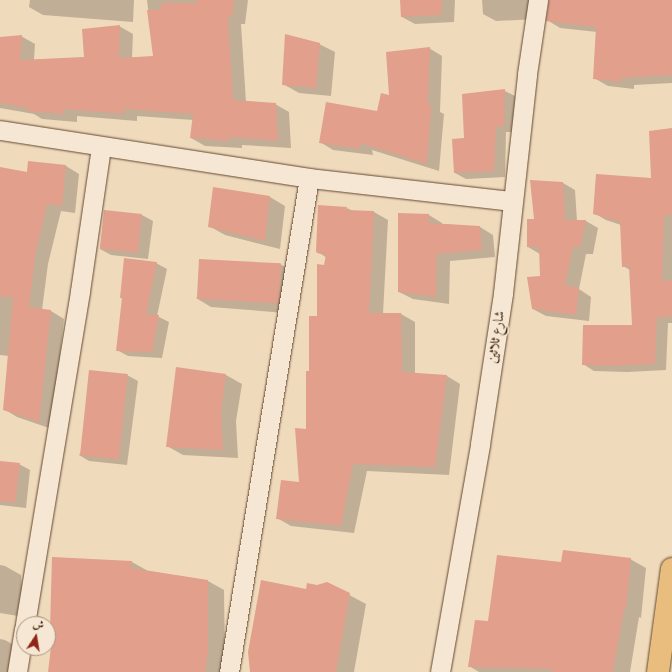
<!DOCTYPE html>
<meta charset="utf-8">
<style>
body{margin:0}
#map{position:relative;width:672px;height:672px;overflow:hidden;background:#f0dabc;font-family:"IM FELL English",Amiri,serif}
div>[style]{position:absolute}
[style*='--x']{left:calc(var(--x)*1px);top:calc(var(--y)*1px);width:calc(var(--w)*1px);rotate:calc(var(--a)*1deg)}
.shadow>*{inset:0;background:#0003}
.building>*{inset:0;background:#e19f8c;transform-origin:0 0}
.roads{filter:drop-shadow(0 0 1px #644830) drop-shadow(0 0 1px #644830)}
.minor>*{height:19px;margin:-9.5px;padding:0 9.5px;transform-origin:9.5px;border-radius:9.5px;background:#f5e7d3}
.primary>*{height:22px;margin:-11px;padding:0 11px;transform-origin:11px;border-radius:11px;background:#e8bd7e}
span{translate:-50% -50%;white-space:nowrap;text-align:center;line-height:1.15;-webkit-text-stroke:3.5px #f5e7d3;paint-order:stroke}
.street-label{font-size:14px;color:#351702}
.north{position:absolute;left:16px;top:616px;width:40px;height:40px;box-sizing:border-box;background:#f5e7d3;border:1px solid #a8947f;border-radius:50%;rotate:12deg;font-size:11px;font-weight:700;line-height:16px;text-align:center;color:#351702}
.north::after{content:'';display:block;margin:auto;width:14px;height:18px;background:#8f2418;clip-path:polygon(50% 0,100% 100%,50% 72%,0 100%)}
</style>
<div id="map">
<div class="shadow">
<div style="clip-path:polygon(30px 0,134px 0,133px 22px,43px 15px,29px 7px)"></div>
<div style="clip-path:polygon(147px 0,248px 0,245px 24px,241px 24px,246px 102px,275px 104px,289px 112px,291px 148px,242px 145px,242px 148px,205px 146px,191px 138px,193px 120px,137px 116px,137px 121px,77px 116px,77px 122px,42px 119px,34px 114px,0 108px,0 38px,21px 36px,35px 44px,34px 60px,85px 58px,119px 26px,133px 34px,132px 58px,154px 57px)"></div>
<div style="clip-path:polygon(401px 0,455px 0,454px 22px,415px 24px,402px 17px)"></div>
<div style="clip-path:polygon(482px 0,544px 0,538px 19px,496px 21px,483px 14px)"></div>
<div style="clip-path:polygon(549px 0,672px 0,672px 83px,634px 85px,634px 89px,608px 86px,594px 78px,597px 32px,560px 28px,547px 20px)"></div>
<div style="clip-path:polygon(319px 44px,335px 52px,331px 96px,299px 93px,283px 84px)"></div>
<div style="clip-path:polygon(429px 48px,442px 56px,440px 112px,444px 114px,439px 171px,372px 150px,373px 155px,333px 150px,320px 142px,378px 112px)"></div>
<div style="clip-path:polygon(505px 91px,515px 96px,514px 132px,506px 132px,505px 177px,466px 179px,455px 173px,465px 139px,463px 95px)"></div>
<div style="clip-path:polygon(672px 129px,672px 323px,668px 323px,666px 370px,627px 372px,594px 371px,583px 364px,633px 326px,630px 270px,623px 266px,621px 225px,606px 220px,594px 213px,652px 179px)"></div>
<div style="clip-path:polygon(29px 162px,66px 166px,79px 174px,75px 213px,61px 211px,48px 264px,42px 310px,51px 311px,64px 319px,52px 429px,17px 417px,4px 409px,9px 356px,0 355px,0 168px,27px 173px)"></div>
<div style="clip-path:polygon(563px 183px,575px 190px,577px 221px,586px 221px,598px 228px,593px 254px,586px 254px,579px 289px,591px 297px,589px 321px,546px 316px,533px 309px,541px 277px,540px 254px,528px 247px,535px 220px)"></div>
<div style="clip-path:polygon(270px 197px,285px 206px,280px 249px,225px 235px,209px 226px)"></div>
<div style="clip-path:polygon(347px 208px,353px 211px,374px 212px,388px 220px,383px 314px,401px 314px,415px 322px,415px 374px,447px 376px,460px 384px,449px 475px,367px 471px,354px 533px,291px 526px,277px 518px,300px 483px,307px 430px,310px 372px,327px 258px,318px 252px)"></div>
<div style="clip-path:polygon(105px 211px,142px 215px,153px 221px,148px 259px,111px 255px,100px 249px)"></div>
<div style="clip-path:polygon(399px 214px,429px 215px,442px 223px,442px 224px,480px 227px,493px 235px,495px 257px,450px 261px,449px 304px,413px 299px,399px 292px)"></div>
<div style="clip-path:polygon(156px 263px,167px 269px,157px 316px,169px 322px,162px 358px,128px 356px,117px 350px,123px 299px,121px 298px)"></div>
<div style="clip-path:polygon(280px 264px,296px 273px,286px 313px,211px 307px,196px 298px)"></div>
<div style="clip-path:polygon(177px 368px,226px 375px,242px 384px,236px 421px,238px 458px,183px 455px,167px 446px)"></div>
<div style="clip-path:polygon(127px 375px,138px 381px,127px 465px,89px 461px,79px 455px)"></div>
<div style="clip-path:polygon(0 462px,19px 464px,30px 470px,26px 508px,0 505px)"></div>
<div style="clip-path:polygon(630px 559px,646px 568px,641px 618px,639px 617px,630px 672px,479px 672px,469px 666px,489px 622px,562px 563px)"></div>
<div style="clip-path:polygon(132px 562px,148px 571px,208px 581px,224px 590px,225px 660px,223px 672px,49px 672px)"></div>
<div style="clip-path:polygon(0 565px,5px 566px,21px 575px,24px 617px,0 613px)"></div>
<div style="clip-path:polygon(327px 583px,366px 604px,354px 672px,251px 672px,307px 590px)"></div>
<div style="clip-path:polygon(0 639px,5px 640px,21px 649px,17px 672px,0 672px)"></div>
</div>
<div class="building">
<div style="clip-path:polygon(197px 0,234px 0,232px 17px,228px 17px,233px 100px,276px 103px,278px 141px,229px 137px,229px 141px,190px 138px,193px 114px,124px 109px,124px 114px,64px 109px,64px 114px,28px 111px,28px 108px,0 103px,0 37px,22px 35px,20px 60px,84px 57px,82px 29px,120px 25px,119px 58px,153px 56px,147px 10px,160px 10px,162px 3px,197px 3px)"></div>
<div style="clip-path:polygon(400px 0,442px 0,441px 15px,401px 17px)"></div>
<div style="clip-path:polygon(549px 0,672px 0,672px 75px,621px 78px,621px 82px,593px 79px,596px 27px,546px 21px)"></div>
<div style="clip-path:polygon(285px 34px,320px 43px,316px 88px,282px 85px)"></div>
<div style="clip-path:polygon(430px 47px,428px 104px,431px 105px,431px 111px,427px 164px,360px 143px,360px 149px,319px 143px,326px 102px,377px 111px,381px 93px,389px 95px,386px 52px)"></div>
<div style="clip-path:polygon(505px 89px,504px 126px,496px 127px,494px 171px,454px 173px,452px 139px,464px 138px,462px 94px)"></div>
<div style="clip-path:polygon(672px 128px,672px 215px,664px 215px,662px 281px,672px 280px,672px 317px,657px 317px,655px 364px,615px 366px,582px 365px,583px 325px,632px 325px,629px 266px,622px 267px,620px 222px,593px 214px,596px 174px,651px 178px,649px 131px)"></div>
<div style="clip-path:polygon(28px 161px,66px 165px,62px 206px,47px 204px,35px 256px,29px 307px,51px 310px,39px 422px,3px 410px,13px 298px,0 296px,0 167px,27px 172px)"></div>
<div style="clip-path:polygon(530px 180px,563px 182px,565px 220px,586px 220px,580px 247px,573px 247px,565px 285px,579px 288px,576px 315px,532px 309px,527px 277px,540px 276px,539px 247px,527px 247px,527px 219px,534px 219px)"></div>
<div style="clip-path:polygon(213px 187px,270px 196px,265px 241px,208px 227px)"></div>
<div style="clip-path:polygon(318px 205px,347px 207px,346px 210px,374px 211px,369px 313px,401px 313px,402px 372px,447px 375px,435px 467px,353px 464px,341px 526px,276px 519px,281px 480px,299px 482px,295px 428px,306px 429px,306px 371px,309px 371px,309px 316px,317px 316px,317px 264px,324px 265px,326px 255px,317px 253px,316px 251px)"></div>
<div style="left:104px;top:210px;width:38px;height:39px;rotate:6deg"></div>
<div style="clip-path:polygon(398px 213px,429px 214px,429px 223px,480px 226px,482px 250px,437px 254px,436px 297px,398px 292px)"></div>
<div style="clip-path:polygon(124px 258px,157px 262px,146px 314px,159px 315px,152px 352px,116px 351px,122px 298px,120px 298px)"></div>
<div style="left:199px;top:259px;width:82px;height:40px;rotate:3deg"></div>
<div style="clip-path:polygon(176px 367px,226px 374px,221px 412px,223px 450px,166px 447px)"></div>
<div style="left:89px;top:370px;width:39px;height:86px;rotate:6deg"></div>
<div style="clip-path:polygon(0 461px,20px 463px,15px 503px,0 501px)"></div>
<div style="clip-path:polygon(563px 550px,631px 558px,626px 609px,624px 609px,613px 672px,552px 672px,552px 669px,468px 667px,475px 620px,488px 621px,497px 555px,561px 562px)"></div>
<div style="clip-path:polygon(52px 557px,132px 561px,131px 568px,208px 580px,208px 650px,205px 672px,48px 672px,53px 630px,50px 629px)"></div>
<div style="clip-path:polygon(261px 580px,306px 589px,307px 583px,317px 585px,327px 582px,350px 593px,336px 672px,250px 672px,248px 652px)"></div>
</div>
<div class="roads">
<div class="minor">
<div style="--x:0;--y:130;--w:313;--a:8.8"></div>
<div style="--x:309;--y:178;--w:204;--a:6.5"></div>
<div style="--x:25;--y:624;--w:338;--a:-80.6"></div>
<div style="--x:80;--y:291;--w:146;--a:-81.7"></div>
<div style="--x:17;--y:672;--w:44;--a:-80.8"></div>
<div style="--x:229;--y:672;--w:500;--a:-80.8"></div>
<div style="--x:440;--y:672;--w:231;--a:-80"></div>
<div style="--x:480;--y:444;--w:153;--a:-81.3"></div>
<div style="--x:503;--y:293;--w:220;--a:-83.7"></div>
<div style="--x:527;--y:74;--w:75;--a:-81.5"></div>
</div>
<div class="primary">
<div style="--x:658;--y:672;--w:104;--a:-82.3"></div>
</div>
</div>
<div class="street-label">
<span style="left:496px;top:337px;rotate:-81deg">شارع ثلاثين</span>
</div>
<div class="north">ش</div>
</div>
